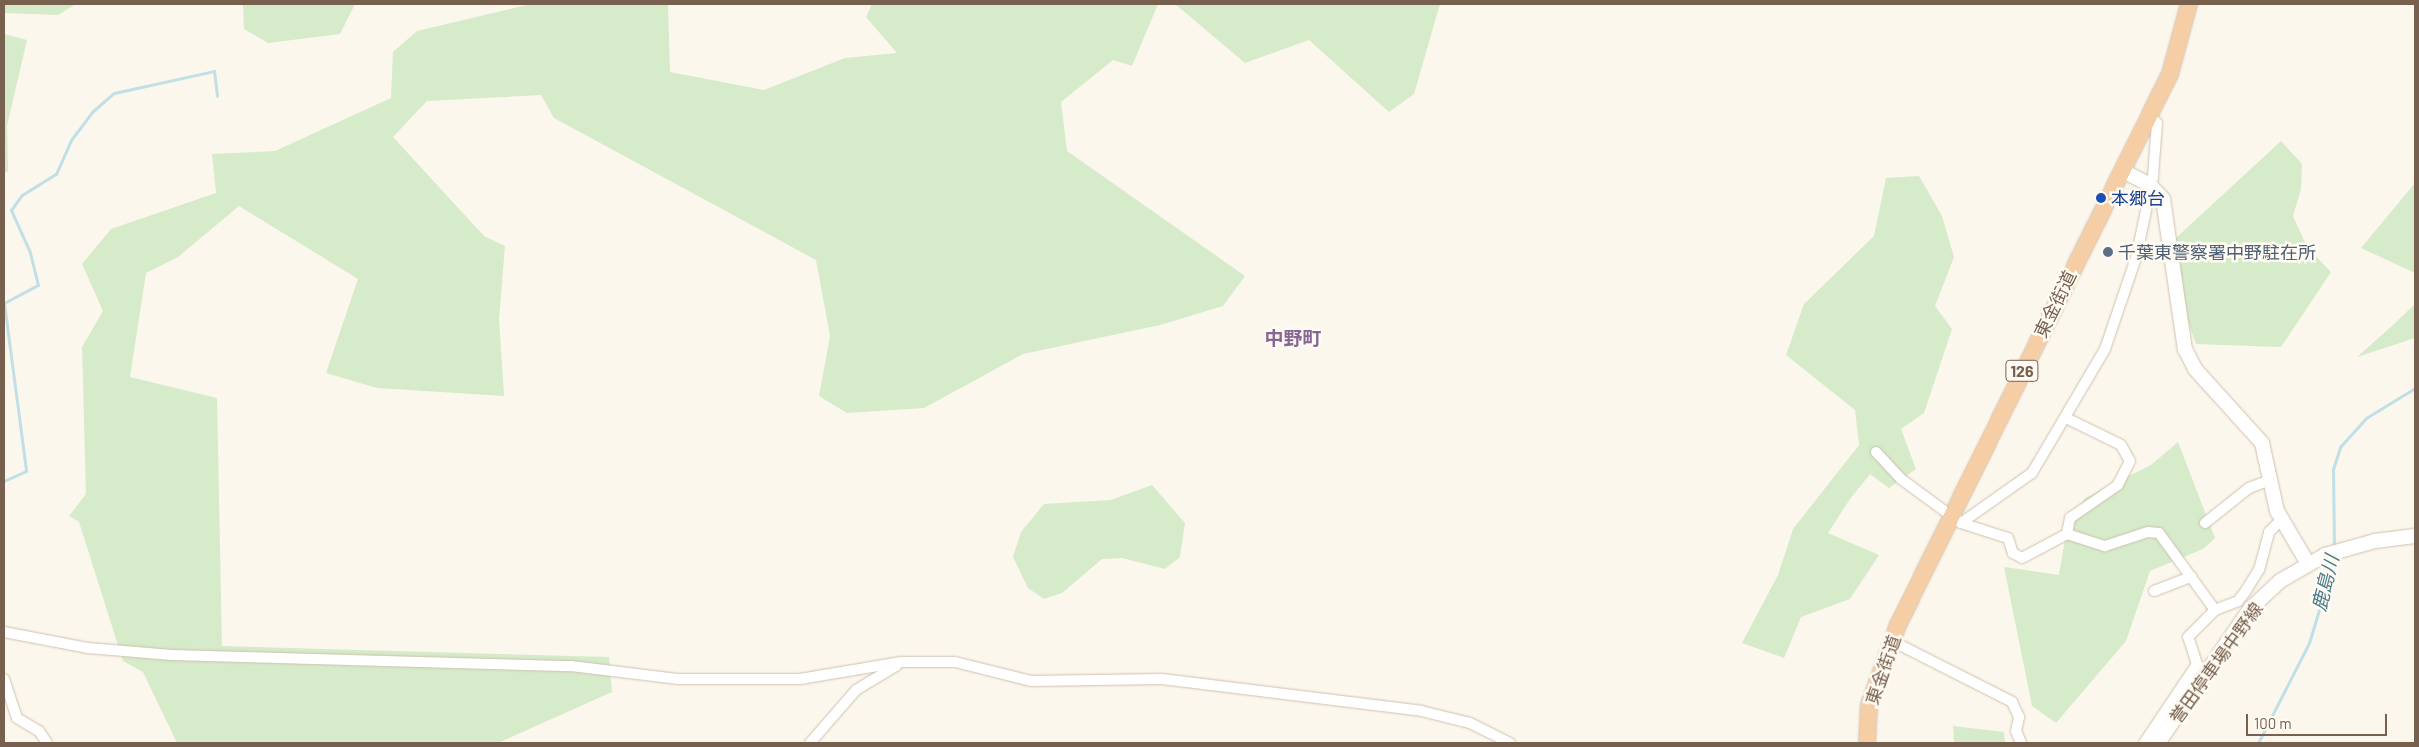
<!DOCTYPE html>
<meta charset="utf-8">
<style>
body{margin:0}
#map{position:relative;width:2419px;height:747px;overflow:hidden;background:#fcf7ec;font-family:Barlow,"Noto Sans JP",sans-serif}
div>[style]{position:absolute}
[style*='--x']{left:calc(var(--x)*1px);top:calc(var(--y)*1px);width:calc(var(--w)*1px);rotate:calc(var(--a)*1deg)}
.green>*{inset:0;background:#d5ebc9}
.stream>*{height:3px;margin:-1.5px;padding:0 1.5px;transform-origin:1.5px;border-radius:1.5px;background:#c0dfe7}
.roads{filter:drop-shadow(0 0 1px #cfc0b0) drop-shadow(0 0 1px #cfc0b0)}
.minor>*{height:10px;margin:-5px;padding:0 5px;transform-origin:5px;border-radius:5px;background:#fff}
.secondary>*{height:14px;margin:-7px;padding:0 7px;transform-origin:7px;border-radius:7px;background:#fff}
.trunk>*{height:16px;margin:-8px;padding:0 8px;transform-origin:8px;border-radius:8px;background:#f6cea6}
.dots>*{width:14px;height:14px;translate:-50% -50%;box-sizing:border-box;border:2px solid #fffbf3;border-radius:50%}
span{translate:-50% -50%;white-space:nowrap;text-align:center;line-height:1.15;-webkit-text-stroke:5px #fffbf3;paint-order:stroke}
.shield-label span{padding:1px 4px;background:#fffbf3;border:1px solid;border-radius:4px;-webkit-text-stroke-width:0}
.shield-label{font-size:16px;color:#78604e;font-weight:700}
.transit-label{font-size:18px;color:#164399}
.left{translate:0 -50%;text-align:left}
.service-label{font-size:18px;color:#4e5e75}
.street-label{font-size:18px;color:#78604e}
.neighbourhood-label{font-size:19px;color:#876693;font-weight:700}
.water-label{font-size:19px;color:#477b8b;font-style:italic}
.frame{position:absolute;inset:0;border:5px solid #78604e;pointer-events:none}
.scale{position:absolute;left:2246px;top:714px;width:141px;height:22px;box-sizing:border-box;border:2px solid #78604e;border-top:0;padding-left:6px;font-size:15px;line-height:18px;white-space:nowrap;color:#78604e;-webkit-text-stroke:4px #fffbf3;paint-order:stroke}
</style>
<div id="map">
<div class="green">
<div style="clip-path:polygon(4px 4px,76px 4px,58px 15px,4px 13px)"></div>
<div style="clip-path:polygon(243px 4px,355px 4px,340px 34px,268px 43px,244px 29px)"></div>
<div style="clip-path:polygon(531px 4px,668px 4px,670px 72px,764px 90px,845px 58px,897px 53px,866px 17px,872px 4px,1158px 4px,1132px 66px,1113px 60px,1061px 102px,1067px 151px,1245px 276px,1223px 306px,1160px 325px,1023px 354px,924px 408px,847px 413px,819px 396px,830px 336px,816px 260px,554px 118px,541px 95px,427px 101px,393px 137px,484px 236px,505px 246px,499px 319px,504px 396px,377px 388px,326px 373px,358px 279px,239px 206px,178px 257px,146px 273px,130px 377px,217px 398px,222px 646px,609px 657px,612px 692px,498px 743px,177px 743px,143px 672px,123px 661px,79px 522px,69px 516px,86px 494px,82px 347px,103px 311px,82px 264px,111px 229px,216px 193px,212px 154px,275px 151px,391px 98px,393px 52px,417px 31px)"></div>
<div style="clip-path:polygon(1175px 4px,1440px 4px,1414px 94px,1389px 112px,1309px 40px,1245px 63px)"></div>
<div style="clip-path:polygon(4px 34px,27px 40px,7px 126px,8px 171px,4px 173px)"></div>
<div style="clip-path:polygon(2281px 141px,2302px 164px,2301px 189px,2293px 216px,2307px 247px,2331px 272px,2281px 347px,2196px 344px,2163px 250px)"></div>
<div style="clip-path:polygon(1919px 176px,1942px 216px,1954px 257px,1935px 306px,1952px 329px,1924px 413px,1901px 429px,1916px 469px,1889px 488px,1870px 474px,1850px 499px,1828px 533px,1879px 555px,1850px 599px,1801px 617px,1784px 658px,1742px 643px,1778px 575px,1793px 529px,1859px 445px,1855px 410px,1786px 355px,1804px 304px,1874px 236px,1886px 178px)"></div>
<div style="clip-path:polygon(2415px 183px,2415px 273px,2361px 248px)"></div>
<div style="clip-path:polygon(2415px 304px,2415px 338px,2357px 357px,2393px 325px)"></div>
<div style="clip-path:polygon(2178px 442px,2215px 538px,2203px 549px,2150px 571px,2126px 641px,2056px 723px,2032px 706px,2004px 567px,2059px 575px,2067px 527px,2085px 498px,2151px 465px)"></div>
<div style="clip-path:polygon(1152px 485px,1185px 523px,1180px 557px,1165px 569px,1122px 558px,1102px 559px,1062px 593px,1044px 599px,1028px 588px,1013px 557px,1021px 532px,1044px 504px,1111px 500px)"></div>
<div style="clip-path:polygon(1953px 726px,2004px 732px,2005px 743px,1954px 743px)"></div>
</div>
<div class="stream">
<div style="--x:4;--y:303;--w:38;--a:-28"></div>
<div style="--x:38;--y:285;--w:36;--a:-104"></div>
<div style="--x:29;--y:250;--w:44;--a:-114.2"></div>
<div style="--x:11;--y:210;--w:19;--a:-54"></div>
<div style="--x:22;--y:195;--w:40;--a:-32"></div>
<div style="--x:56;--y:174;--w:37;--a:-66"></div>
<div style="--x:71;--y:140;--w:35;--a:-53"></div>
<div style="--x:92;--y:112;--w:29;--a:-41"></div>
<div style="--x:114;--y:93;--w:102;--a:-12.4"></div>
<div style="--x:214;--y:71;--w:25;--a:83"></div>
<div style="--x:4;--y:303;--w:169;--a:82.5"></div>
<div style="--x:26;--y:471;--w:24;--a:156"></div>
<div style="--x:2334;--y:548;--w:79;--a:-90.7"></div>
<div style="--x:2333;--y:469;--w:23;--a:-72"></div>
<div style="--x:2340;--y:447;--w:39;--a:-48"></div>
<div style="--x:2366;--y:418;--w:57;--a:-31.5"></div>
<div style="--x:2258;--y:743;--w:112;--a:-63"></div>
<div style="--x:2309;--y:643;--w:90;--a:-73.2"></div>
</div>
<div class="roads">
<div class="minor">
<div style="--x:2066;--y:418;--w:61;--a:26.1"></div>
<div style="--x:2121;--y:445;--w:18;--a:61"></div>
<div style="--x:2130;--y:461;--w:27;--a:117"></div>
<div style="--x:2118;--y:485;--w:58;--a:145.5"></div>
<div style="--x:2070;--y:518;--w:16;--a:101"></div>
<div style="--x:1876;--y:452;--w:37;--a:47"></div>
<div style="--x:1901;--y:479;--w:74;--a:36.3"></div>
<div style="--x:1961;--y:523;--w:49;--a:17.7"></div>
<div style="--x:2008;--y:538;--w:16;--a:72"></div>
<div style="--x:2013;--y:553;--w:10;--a:29"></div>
<div style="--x:2022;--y:558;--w:51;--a:-28.1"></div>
<div style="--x:2067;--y:534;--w:40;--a:18"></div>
<div style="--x:2105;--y:546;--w:45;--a:-18"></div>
<div style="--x:2148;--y:532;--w:11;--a:5"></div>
<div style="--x:2159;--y:533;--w:95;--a:54"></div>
<div style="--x:1961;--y:523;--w:87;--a:-35.2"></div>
<div style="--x:2032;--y:473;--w:144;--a:-59.5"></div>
<div style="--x:2105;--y:349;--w:96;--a:-71.2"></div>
<div style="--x:2136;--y:258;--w:83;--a:-78.1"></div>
<div style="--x:2153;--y:177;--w:54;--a:-85.8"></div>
<div style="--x:2157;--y:123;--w:10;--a:-135"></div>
<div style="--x:2205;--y:523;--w:56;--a:-38.5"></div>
<div style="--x:2249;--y:488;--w:22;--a:-21"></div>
<div style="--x:2154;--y:591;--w:40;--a:-21"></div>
<div style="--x:4;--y:632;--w:86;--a:10.8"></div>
<div style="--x:88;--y:648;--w:84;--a:4.8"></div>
<div style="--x:172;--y:655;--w:399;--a:1.6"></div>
<div style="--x:571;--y:666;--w:109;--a:6.9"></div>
<div style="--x:679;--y:679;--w:121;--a:0"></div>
<div style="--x:800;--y:679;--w:103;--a:-9.5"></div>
<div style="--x:902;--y:662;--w:53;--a:0"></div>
<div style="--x:955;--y:662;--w:78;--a:14"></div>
<div style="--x:1031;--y:681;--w:131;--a:-0.9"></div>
<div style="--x:1162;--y:679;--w:261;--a:7"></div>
<div style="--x:1421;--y:711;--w:50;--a:13.8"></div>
<div style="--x:1470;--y:723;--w:45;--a:26.6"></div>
<div style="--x:1892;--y:641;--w:135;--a:26.9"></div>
<div style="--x:2012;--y:702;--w:17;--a:65"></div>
<div style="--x:2019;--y:717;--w:14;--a:102"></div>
<div style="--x:2016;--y:731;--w:13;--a:67"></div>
<div style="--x:4;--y:679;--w:41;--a:71.6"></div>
<div style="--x:17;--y:718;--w:26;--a:31"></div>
<div style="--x:39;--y:731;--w:14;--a:56"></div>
<div style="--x:810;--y:743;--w:70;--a:-49"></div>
<div style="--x:856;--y:690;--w:47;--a:-31"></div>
<div style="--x:2144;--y:743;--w:95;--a:-56.1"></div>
<div style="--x:2197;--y:664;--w:28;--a:-108"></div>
<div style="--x:2188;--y:637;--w:38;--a:-45"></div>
<div style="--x:2215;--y:610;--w:25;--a:-21"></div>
<div style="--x:2238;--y:601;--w:11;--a:-52"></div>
<div style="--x:2245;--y:592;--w:26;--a:-58"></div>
<div style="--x:2259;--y:570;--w:39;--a:-75"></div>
<div style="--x:2269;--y:532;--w:16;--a:-45"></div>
</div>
<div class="secondary">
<div style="--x:2123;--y:171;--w:29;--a:27"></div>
<div style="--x:2149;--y:184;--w:21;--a:47"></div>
<div style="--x:2163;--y:199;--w:152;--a:81.7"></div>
<div style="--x:2185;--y:349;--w:22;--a:63"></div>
<div style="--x:2195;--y:369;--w:100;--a:47.8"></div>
<div style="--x:2262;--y:443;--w:70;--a:77.6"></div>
<div style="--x:2277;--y:511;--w:59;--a:59.5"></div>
<div style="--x:2158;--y:743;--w:163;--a:-55.5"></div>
<div style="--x:2250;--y:609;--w:41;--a:-43"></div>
<div style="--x:2280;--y:581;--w:52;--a:-30"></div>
<div style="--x:2325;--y:555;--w:52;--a:-15.6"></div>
<div style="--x:2375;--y:541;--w:40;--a:-7.1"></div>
</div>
<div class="trunk">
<div style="--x:1867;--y:743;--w:38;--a:-87"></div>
<div style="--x:1869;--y:705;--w:85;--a:-70.1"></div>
<div style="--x:1898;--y:625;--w:614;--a:-63.73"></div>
<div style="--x:2170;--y:74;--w:73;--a:-74.8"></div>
</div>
</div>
<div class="dots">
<div style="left:2101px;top:198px;background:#1a4fb4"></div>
<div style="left:2108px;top:252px;background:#5c6f8a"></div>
</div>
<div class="shield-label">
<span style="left:2022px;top:371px">126</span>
</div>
<div class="transit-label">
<span class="left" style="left:2111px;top:198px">本郷台</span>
</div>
<div class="service-label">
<span class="left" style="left:2118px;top:252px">千葉東警察署中野駐在所</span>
</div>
<div class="street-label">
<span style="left:2055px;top:304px;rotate:-64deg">東金街道</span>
<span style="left:2216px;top:663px;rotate:-54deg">誉田停車場中野線</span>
<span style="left:1883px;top:670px;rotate:-71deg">東金街道</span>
</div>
<div class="neighbourhood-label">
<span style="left:1293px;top:338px">中野町</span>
</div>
<div class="water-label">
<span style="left:2325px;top:583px;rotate:-76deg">鹿島川</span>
</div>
<div class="frame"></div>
<div class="scale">100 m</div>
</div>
